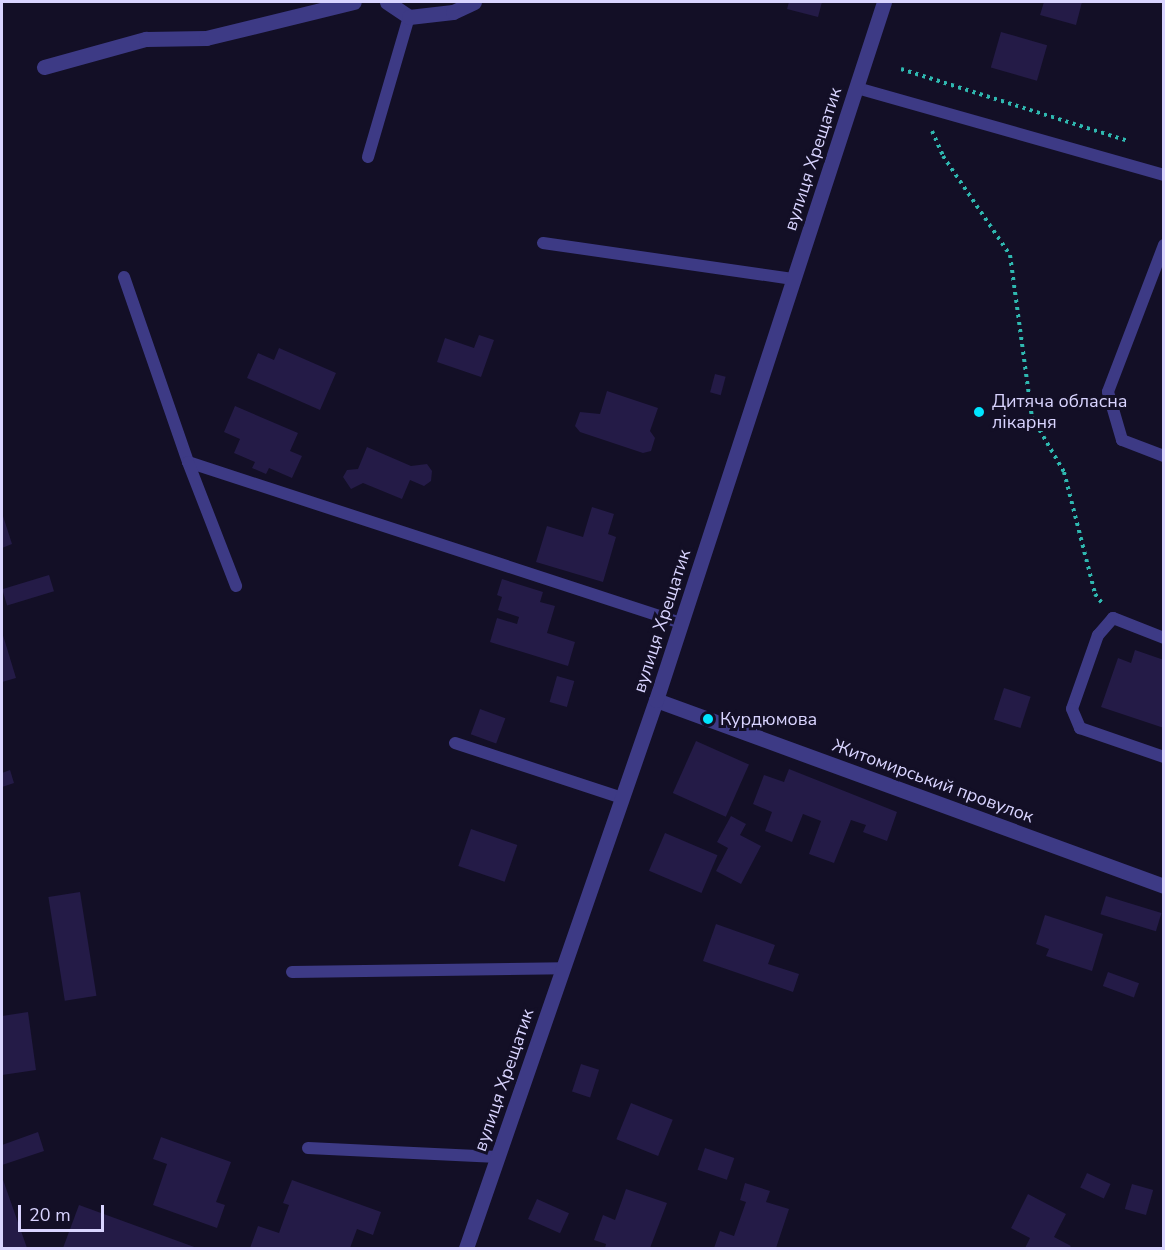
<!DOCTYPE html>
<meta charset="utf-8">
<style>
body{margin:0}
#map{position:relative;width:1165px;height:1250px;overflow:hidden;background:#130f26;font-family:"Nunito Sans",sans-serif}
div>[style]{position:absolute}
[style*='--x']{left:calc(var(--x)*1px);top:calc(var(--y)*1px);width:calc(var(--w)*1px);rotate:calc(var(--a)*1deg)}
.building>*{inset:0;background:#241b47;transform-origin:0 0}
.path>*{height:4px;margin-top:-2px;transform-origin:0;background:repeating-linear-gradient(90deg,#2fb8b0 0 3px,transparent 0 7.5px)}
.lane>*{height:12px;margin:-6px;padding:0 6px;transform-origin:6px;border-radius:6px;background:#3d3a85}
.street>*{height:15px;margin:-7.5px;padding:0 7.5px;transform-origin:7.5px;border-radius:7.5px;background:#3d3a85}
.dots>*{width:16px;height:16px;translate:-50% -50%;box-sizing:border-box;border:3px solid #130f26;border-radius:50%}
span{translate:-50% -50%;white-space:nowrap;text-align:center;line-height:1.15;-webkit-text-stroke:6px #130f26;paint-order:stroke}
.street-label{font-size:18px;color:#d9d4ff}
.poi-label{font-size:18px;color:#d9d4ff}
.left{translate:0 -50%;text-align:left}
.frame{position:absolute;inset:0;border:3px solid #d9d4ff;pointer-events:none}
.scale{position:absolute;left:18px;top:1205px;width:86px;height:27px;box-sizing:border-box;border:3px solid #d9d4ff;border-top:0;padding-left:8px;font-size:18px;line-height:21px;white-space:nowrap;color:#d9d4ff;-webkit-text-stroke:4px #130f26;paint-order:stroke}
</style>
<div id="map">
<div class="building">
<div style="clip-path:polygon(789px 2px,822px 2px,818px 17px,787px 9px)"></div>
<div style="clip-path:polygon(1044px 2px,1082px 2px,1076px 25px,1040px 15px)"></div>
<div style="left:1001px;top:32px;width:48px;height:37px;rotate:16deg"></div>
<div style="clip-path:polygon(479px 335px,494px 340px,481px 377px,437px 362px,445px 338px,474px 348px)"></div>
<div style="clip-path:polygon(279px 348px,336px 373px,320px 410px,247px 378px,258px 353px,274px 360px)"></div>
<div style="left:715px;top:374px;width:11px;height:19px;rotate:15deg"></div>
<div style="clip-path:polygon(607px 391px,658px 408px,650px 431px,655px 438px,651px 451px,643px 453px,580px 432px,575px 426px,580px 412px,600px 414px)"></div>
<div style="clip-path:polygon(235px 406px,298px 433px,290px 451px,302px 456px,292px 478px,269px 468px,266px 474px,252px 468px,255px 462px,234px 453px,240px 439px,224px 432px)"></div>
<div style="clip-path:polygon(367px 447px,411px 466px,427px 464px,432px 471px,431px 481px,424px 486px,410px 480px,402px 499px,363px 483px,351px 489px,343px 477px,347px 470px,358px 469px)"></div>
<div style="clip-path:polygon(592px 507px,614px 514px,608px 534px,616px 537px,603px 582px,536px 562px,547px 526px,583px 537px)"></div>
<div style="clip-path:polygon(2px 513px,12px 544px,2px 548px)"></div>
<div style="left:49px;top:575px;width:17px;height:49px;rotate:73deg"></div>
<div style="clip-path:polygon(502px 579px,543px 592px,540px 602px,555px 606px,547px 633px,575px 642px,568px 666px,490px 642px,497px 618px,517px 624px,519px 617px,498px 610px,502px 597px,497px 595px)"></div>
<div style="clip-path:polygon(2px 632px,16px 678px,2px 682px)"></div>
<div style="clip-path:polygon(1135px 650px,1164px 660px,1164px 728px,1101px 707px,1118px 658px,1131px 663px)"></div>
<div style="left:557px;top:676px;width:18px;height:27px;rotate:16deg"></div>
<div style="left:1004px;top:688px;width:28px;height:33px;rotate:18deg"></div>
<div style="left:480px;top:709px;width:27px;height:27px;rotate:20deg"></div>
<div style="left:696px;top:741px;width:58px;height:57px;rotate:24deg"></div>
<div style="clip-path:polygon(789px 769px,897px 812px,887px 841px,863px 832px,866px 825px,851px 820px,834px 863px,809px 854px,821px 821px,803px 814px,792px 842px,765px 831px,772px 812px,753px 804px,764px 775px,784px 782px)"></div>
<div style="clip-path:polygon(10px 770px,14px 783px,2px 787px,2px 773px)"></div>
<div style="clip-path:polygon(731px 816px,746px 824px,740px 835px,761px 846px,741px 884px,716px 871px,728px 848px,717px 842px)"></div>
<div style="left:471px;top:829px;width:49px;height:39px;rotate:19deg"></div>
<div style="left:665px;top:833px;width:57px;height:41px;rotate:23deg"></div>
<div style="left:80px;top:892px;width:105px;height:32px;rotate:81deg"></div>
<div style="left:1106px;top:896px;width:58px;height:19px;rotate:17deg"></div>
<div style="clip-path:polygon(1045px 915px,1103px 934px,1092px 971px,1046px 956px,1049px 949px,1036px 944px)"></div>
<div style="clip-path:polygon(716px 924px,775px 945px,768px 964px,799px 974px,793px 992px,703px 961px)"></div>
<div style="left:1108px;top:972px;width:33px;height:15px;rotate:20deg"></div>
<div style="clip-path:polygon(28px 1012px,36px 1070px,2px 1075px,2px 1016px)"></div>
<div style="left:581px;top:1064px;width:19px;height:29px;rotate:18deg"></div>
<div style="left:631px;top:1103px;width:45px;height:39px;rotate:22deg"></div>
<div style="clip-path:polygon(38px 1132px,44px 1151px,2px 1165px,2px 1145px)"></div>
<div style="clip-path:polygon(161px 1137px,231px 1162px,216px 1202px,225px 1205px,217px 1228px,153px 1205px,167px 1164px,153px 1159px)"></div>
<div style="left:705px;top:1148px;width:31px;height:23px;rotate:19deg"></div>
<div style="left:1087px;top:1173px;width:26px;height:16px;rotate:25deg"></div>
<div style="clip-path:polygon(2px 1177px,27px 1248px,2px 1248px)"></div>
<div style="clip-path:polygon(292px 1180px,381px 1212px,373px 1235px,357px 1229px,350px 1248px,250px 1248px,258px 1226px,279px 1233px,289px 1205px,283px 1203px)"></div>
<div style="clip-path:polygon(745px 1183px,770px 1191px,766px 1202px,789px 1209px,776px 1248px,714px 1248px,720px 1231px,734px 1236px,746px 1202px,740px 1200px)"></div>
<div style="left:1132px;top:1184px;width:22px;height:26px;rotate:16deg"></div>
<div style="clip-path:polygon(626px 1189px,667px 1203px,650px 1248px,605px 1248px,606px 1244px,594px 1240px,603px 1215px,615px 1220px)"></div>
<div style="clip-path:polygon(1028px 1194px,1066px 1214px,1054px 1237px,1071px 1246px,1069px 1248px,1025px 1248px,1030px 1238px,1011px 1228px)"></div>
<div style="left:537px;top:1199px;width:35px;height:22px;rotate:24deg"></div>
<div style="clip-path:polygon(79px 1205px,197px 1248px,63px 1248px)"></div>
</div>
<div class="path">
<div style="--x:901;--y:69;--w:238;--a:17.6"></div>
<div style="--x:932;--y:131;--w:27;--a:66"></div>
<div style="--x:943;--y:156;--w:120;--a:55.9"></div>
<div style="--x:1010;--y:255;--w:163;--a:82.3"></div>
<div style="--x:1032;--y:417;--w:64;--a:59.8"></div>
<div style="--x:1064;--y:472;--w:126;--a:75.7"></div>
<div style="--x:1095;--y:594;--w:11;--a:52"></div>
</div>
<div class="lane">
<div style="--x:857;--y:88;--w:319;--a:15.8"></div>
<div style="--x:368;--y:157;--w:146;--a:-73.7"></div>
<div style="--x:543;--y:243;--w:254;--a:8.2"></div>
<div style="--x:1164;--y:245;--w:157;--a:110.9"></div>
<div style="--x:1108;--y:392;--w:50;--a:73.7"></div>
<div style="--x:1122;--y:440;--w:45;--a:20.9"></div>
<div style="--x:124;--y:277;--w:196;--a:70.9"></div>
<div style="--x:188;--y:462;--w:519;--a:18.09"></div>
<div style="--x:188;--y:462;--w:133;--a:68.8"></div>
<div style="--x:1164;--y:638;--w:55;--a:-158.6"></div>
<div style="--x:1113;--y:618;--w:23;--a:131"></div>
<div style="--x:1098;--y:635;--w:78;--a:109.4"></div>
<div style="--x:1072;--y:709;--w:21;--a:67"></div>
<div style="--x:1080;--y:728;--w:89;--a:19"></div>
<div style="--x:455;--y:743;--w:176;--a:18.2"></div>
<div style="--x:292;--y:972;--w:271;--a:-0.8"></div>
<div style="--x:308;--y:1148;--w:190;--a:2.7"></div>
</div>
<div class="street">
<div style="--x:387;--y:2;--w:27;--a:34"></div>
<div style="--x:409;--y:17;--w:44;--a:-6.5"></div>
<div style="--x:453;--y:12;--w:23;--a:-25"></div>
<div style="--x:44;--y:67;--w:106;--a:-15.4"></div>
<div style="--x:146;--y:39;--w:60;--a:-1"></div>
<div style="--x:206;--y:38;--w:152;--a:-13.7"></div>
<div style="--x:656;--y:700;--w:541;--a:20.11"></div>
<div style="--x:466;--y:1248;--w:580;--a:-70.88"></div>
<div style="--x:656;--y:700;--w:734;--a:-71.91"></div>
</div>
<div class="dots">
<div style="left:979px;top:412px;background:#00e5ff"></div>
<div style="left:708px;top:719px;background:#00e5ff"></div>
</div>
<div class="street-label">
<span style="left:813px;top:159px;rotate:-72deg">вулиця Хрещатик</span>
<span style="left:662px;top:621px;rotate:-72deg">вулиця Хрещатик</span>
<span style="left:933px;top:781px;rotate:20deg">Житомирський провулок</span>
<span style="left:504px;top:1080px;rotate:-71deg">вулиця Хрещатик</span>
</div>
<div class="poi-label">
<span class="left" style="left:992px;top:412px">Дитяча обласна<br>лікарня</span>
<span class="left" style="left:720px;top:719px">Курдюмова</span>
</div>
<div class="frame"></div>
<div class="scale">20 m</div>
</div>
